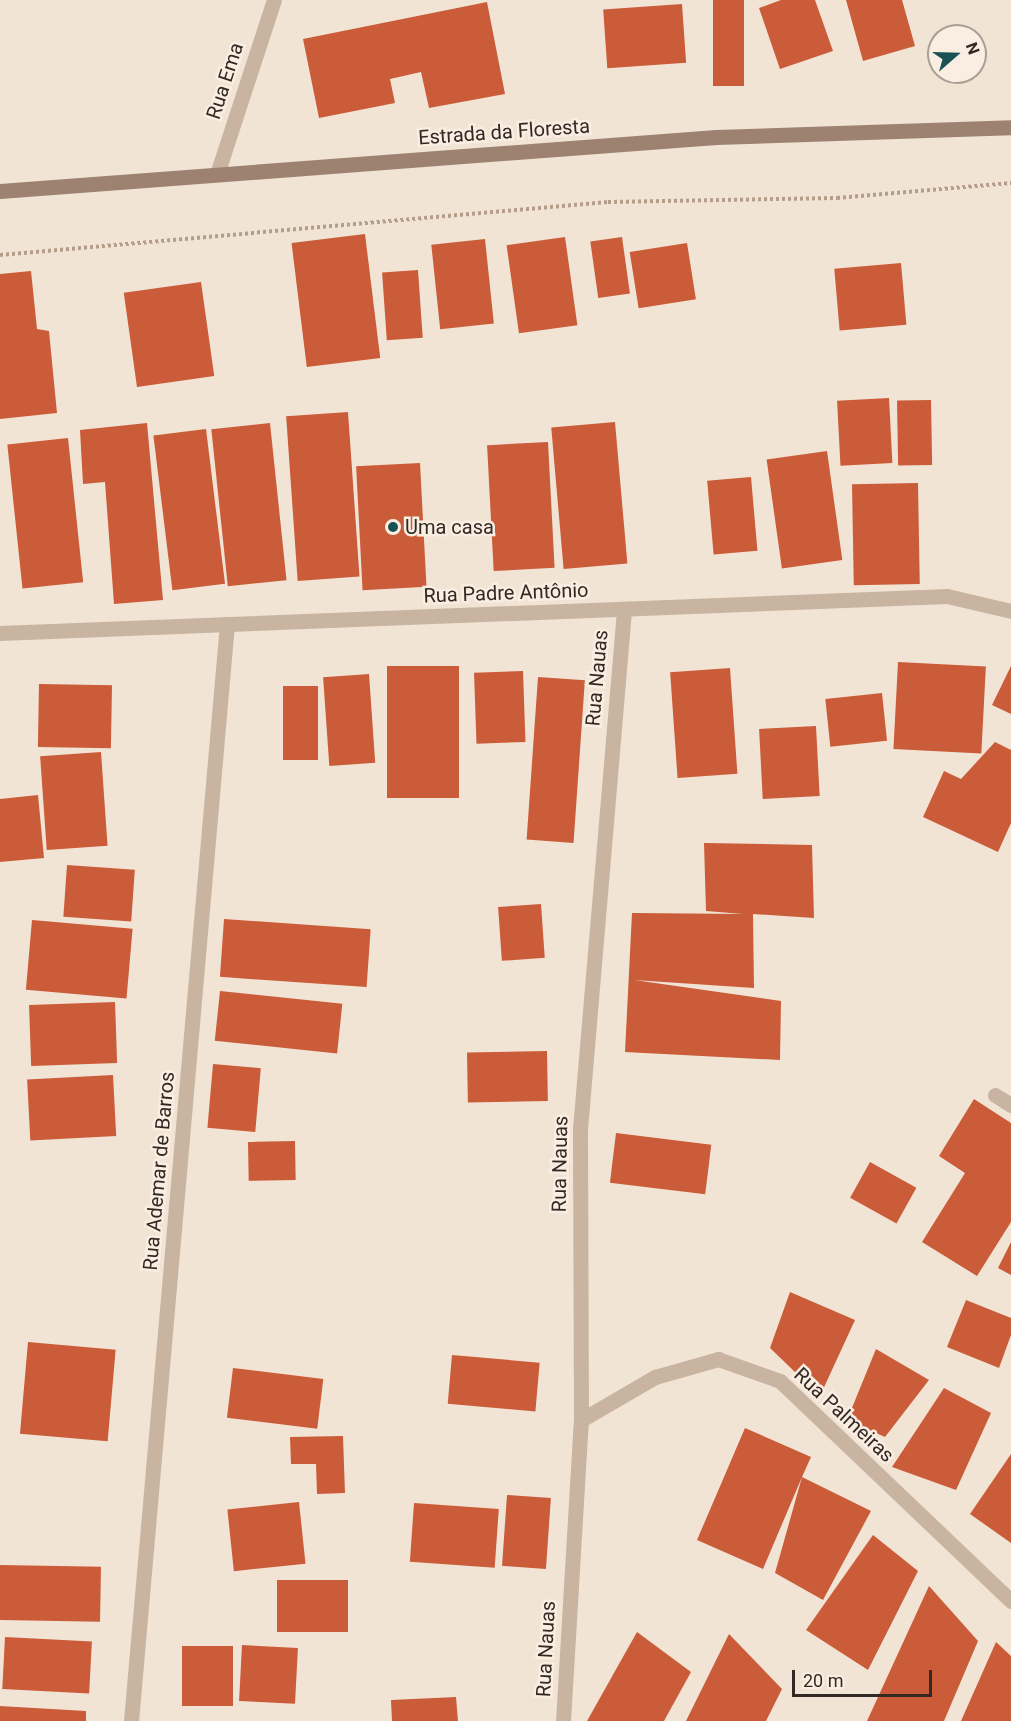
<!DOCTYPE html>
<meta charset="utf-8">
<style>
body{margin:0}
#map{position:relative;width:1011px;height:1721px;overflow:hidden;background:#f1e4d5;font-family:Roboto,sans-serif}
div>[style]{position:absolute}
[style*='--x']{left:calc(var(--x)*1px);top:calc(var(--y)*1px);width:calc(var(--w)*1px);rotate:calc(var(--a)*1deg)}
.building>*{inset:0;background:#cb5c39;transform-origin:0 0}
.path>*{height:4px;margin-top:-2px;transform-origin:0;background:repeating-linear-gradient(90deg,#b59d8b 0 3px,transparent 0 6px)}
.minor>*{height:15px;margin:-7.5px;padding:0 7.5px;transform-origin:7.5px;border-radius:7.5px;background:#c9b3a1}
.secondary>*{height:15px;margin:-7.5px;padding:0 7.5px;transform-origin:7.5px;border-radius:7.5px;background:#9d8272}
.dots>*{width:16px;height:16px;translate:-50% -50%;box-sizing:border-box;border:3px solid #f9eee1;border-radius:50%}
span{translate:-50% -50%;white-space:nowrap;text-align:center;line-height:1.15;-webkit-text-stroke:5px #f9eee1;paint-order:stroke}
.street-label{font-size:20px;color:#332924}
.poi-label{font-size:20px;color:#332924}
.left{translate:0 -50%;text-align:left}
.north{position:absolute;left:927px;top:24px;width:60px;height:60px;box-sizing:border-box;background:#f9eee1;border:2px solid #aa9f95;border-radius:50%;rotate:70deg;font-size:16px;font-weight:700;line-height:24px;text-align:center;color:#332924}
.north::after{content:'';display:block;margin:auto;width:21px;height:27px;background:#195255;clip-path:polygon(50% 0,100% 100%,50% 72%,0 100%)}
.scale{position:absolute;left:792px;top:1670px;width:140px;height:27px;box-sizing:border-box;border:3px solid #332924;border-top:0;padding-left:8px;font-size:18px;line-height:21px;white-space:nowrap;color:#332924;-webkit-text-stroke:4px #f9eee1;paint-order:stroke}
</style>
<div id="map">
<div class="building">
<div style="left:713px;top:0;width:31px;height:86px"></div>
<div style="clip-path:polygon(781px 0,815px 0,833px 51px,780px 69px,759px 8px)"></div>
<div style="clip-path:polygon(846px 0,902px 0,915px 46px,863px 61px)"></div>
<div style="clip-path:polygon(487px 2px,505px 94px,429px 108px,421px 72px,390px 79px,395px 103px,319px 118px,303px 39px)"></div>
<div style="left:682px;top:4px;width:59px;height:79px;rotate:86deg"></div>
<div style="left:365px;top:234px;width:125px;height:74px;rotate:83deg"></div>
<div style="left:565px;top:237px;width:89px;height:59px;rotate:82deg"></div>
<div style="left:622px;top:237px;width:57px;height:32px;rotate:82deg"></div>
<div style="left:485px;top:239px;width:85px;height:54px;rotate:84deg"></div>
<div style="left:687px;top:243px;width:57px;height:58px;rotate:81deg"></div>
<div style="left:901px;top:263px;width:62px;height:67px;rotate:85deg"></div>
<div style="left:418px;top:270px;width:68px;height:36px;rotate:86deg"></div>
<div style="clip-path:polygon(31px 271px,37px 329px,49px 331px,57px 413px,0 419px,0 274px)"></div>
<div style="left:201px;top:282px;width:95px;height:78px;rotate:82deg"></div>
<div style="left:889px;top:398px;width:65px;height:52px;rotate:87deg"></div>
<div style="left:931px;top:400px;width:65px;height:34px;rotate:89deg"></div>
<div style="left:348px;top:412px;width:165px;height:62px;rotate:86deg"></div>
<div style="left:615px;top:422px;width:142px;height:64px;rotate:85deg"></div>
<div style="clip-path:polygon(147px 423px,163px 600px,114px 604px,105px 482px,83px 484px,80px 430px)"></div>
<div style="left:270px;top:423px;width:158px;height:59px;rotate:84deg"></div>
<div style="left:206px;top:429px;width:156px;height:53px;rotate:83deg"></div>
<div style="left:68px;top:438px;width:145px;height:61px;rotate:84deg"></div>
<div style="left:548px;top:442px;width:126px;height:61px;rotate:87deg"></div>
<div style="left:827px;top:451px;width:110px;height:61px;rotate:82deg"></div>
<div style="left:420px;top:463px;width:124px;height:64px;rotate:87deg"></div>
<div style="left:751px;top:477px;width:74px;height:44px;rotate:85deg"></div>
<div style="left:918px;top:483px;width:101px;height:66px;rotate:89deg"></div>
<div style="left:898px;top:662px;width:88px;height:87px;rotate:3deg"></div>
<div style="left:387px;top:666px;width:72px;height:132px"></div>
<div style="clip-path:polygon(1011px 666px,1011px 714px,992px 705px)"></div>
<div style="left:730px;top:668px;width:106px;height:60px;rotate:86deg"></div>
<div style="left:523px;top:671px;width:71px;height:49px;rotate:88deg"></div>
<div style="left:369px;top:674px;width:89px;height:46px;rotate:86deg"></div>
<div style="left:538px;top:677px;width:47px;height:163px;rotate:4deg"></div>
<div style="left:39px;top:684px;width:73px;height:63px;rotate:1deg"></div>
<div style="left:283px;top:686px;width:35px;height:74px"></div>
<div style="left:882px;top:693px;width:48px;height:57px;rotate:84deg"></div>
<div style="left:816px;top:726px;width:70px;height:57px;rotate:87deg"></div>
<div style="clip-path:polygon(995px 742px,1011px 750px,1011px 823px,998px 852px,923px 817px,944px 771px,961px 779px)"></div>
<div style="left:101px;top:752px;width:94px;height:61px;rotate:86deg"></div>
<div style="clip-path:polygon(38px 795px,44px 858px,0 862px,0 799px)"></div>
<div style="clip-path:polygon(704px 843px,812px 845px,814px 918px,753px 914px,754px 988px,634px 980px,781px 1001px,780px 1060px,625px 1052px,632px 913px,743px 914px,706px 911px)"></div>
<div style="left:67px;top:865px;width:68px;height:52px;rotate:4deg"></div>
<div style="left:541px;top:904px;width:54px;height:43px;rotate:86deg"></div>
<div style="left:224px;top:919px;width:147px;height:58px;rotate:4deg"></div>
<div style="left:32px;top:920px;width:101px;height:70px;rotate:5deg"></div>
<div style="left:220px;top:991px;width:123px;height:50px;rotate:6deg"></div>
<div style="left:115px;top:1002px;width:61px;height:86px;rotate:88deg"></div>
<div style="left:547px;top:1051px;width:50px;height:80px;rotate:89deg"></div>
<div style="left:213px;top:1064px;width:48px;height:64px;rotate:5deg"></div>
<div style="left:113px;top:1075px;width:61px;height:86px;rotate:87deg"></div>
<div style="clip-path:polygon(974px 1099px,1011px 1123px,1011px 1222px,977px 1276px,922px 1242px,965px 1173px,939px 1156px)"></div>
<div style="left:616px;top:1133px;width:96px;height:50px;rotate:7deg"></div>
<div style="left:295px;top:1141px;width:39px;height:47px;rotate:89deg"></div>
<div style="left:870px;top:1162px;width:53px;height:41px;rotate:29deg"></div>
<div style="clip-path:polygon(1011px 1242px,1011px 1275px,998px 1268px)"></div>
<div style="clip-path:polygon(790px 1292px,855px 1320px,820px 1396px,770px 1348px)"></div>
<div style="clip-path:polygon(966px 1300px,1011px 1318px,1011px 1335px,999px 1368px,947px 1347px)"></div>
<div style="left:28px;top:1342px;width:88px;height:92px;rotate:5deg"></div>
<div style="clip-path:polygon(876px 1349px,929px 1380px,885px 1437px,847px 1420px)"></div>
<div style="left:452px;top:1355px;width:88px;height:49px;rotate:5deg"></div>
<div style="left:233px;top:1368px;width:91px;height:50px;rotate:7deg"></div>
<div style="clip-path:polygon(944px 1388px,991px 1413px,956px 1490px,892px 1467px)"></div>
<div style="clip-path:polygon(745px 1428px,811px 1457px,802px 1477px,871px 1511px,823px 1600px,775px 1573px,802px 1477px,763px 1569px,697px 1540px)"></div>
<div style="clip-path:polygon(343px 1436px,345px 1493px,317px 1494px,316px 1464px,291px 1464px,290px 1437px)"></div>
<div style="clip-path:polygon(1011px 1454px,1011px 1543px,970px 1514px)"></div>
<div style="left:507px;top:1495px;width:44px;height:71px;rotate:4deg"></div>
<div style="left:299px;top:1502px;width:62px;height:72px;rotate:84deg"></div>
<div style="left:414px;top:1503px;width:85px;height:59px;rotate:4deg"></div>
<div style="clip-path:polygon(873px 1535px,918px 1571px,868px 1670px,806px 1630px)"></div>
<div style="left:0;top:1565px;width:101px;height:55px;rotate:1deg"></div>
<div style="left:348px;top:1580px;width:52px;height:71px;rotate:90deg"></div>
<div style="clip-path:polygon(929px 1586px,978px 1641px,944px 1721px,867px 1721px)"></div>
<div style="clip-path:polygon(637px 1632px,691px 1672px,664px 1721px,587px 1721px)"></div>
<div style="clip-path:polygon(729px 1634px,782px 1689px,766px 1721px,686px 1721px)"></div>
<div style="left:5px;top:1637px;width:87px;height:52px;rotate:3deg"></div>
<div style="clip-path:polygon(996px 1642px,1011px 1656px,1011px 1721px,961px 1721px)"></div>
<div style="left:242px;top:1645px;width:56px;height:56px;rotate:3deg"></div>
<div style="left:182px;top:1646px;width:51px;height:60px"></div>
<div style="clip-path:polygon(456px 1697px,458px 1721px,392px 1721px,391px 1700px)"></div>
<div style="clip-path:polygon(0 1706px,86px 1711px,86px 1721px,0 1721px)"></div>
</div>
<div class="path">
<div style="--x:0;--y:255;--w:610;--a:-4.98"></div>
<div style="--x:608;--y:202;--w:229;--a:-1"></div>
<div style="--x:837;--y:198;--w:175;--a:-4.9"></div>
</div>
<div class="minor">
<div style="--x:217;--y:174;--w:183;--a:-71.9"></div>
<div style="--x:0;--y:633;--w:948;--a:-2.24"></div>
<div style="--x:947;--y:596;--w:66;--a:13.2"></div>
<div style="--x:995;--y:1095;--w:19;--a:32"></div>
<div style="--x:581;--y:1420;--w:86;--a:-30.2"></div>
<div style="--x:655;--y:1377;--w:66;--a:-15.9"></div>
<div style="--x:718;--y:1359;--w:66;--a:19.5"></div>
<div style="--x:780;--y:1381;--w:319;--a:43.6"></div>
<div style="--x:131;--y:1721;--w:1101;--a:-85"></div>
<div style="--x:563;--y:1721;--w:302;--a:-86.6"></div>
<div style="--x:581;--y:1420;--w:291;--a:-90.2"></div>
<div style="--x:580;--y:1129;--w:521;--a:-85.15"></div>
</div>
<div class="secondary">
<div style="--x:0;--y:191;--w:718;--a:-4.31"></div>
<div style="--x:716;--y:137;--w:295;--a:-1.9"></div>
</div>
<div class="dots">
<div style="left:393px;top:527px;background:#195255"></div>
</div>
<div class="street-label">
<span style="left:225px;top:81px;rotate:-72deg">Rua Ema</span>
<span style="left:504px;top:132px;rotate:-4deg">Estrada da Floresta</span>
<span style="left:506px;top:593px;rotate:-2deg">Rua Padre Antônio</span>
<span style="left:597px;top:678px;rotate:-85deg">Rua Nauas</span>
<span style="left:560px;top:1164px;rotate:-89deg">Rua Nauas</span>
<span style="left:159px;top:1171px;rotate:-85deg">Rua Ademar de Barros</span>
<span style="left:844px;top:1415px;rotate:43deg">Rua Palmeiras</span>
<span style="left:546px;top:1649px;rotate:-87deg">Rua Nauas</span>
</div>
<div class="poi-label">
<span class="left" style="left:405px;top:527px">Uma casa</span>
</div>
<div class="north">N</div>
<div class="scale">20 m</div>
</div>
